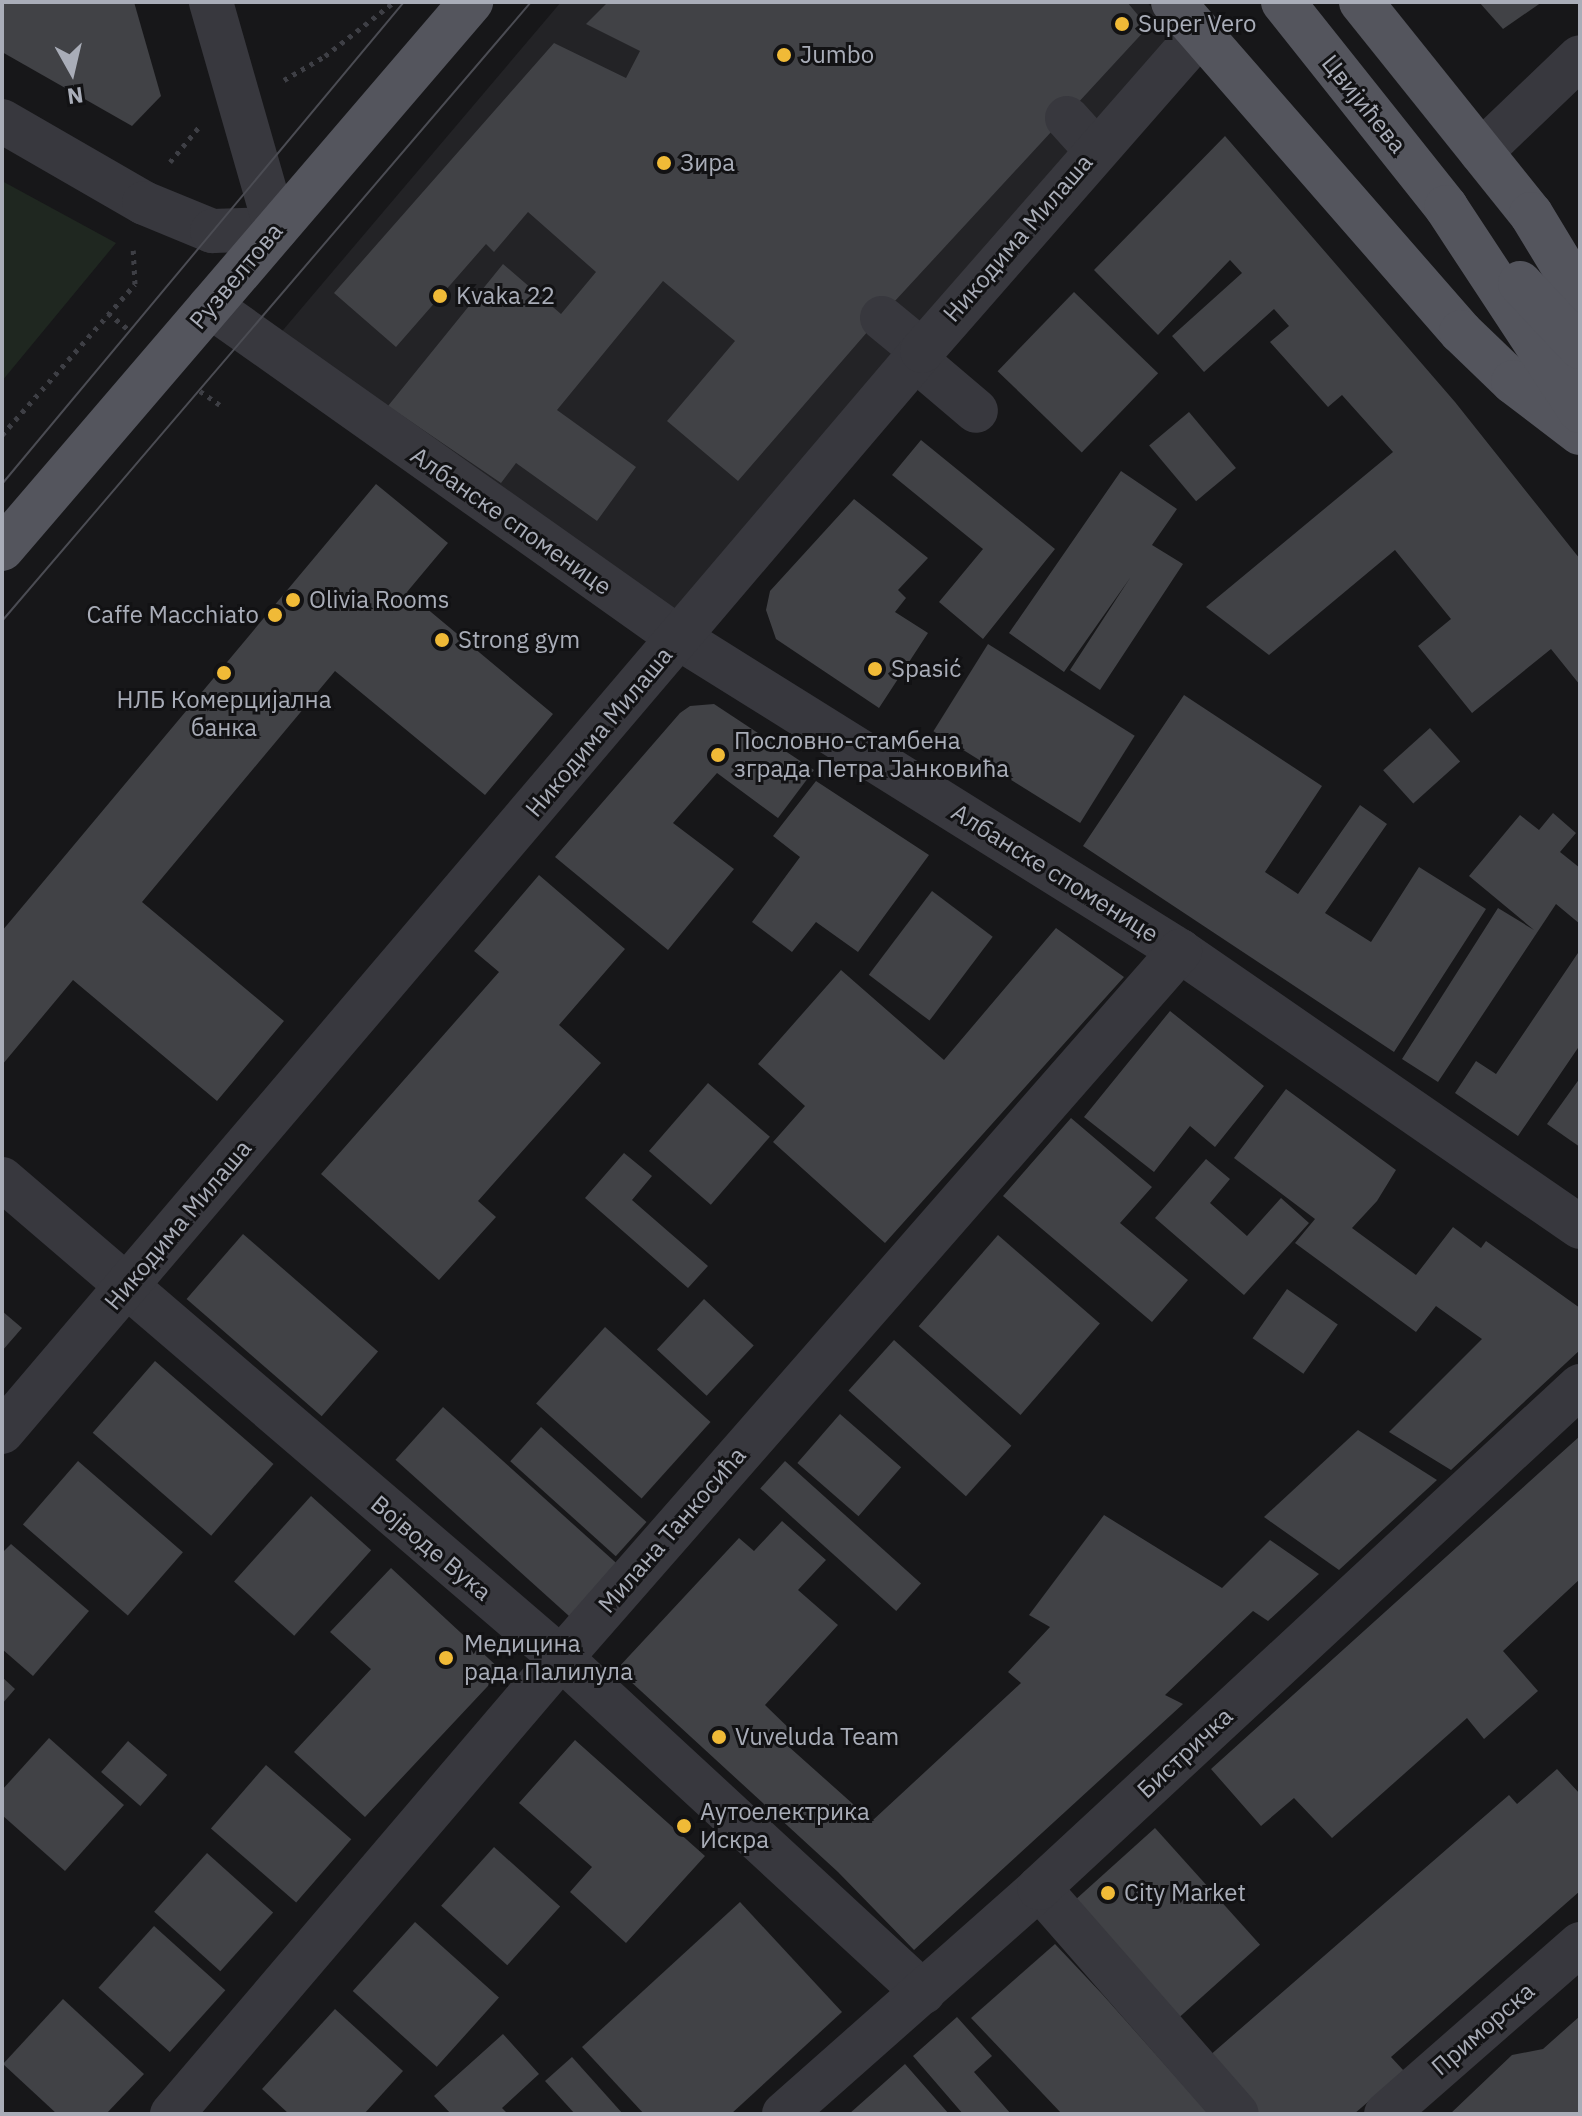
<!DOCTYPE html>
<meta charset="utf-8">
<style>
body{margin:0}
#map{position:relative;width:1582px;height:2116px;overflow:hidden;background:#171719;font-family:"IBM Plex Sans",sans-serif}
div>[style]{position:absolute}
[style*='--x']{left:calc(var(--x)*1px);top:calc(var(--y)*1px);width:calc(var(--w)*1px);rotate:calc(var(--a)*1deg)}
.built>*{inset:0;background:#232326}
.green>*{inset:0;background:#1f2720}
.building>*{inset:0;background:#414246;transform-origin:0 0}
.path>*{height:5px;margin-top:-2.5px;transform-origin:0;background:repeating-linear-gradient(90deg,#3e3f45 0 4px,transparent 0 10px)}
.minor>*{height:44px;margin:-22px;padding:0 22px;transform-origin:22px;border-radius:22px;background:#38383e}
.major>*{height:44px;margin:-22px;padding:0 22px;transform-origin:22px;border-radius:22px;background:#54555d}
.tram>*{height:2px;margin:-1px;padding:0 1px;transform-origin:1px;border-radius:1px;background:#4b4c53}
.dots>*{width:22px;height:22px;translate:-50% -50%;box-sizing:border-box;border:4px solid #121214;border-radius:50%}
span{translate:-50% -50%;white-space:nowrap;text-align:center;line-height:1.15;-webkit-text-stroke:6px #121214;paint-order:stroke}
.poi-label{font-size:24px;color:#a9adb8}
.left{translate:0 -50%;text-align:left}
.right{translate:-100% -50%;text-align:right}
.street-label{font-size:24px;color:#a9adb8}
.frame{position:absolute;inset:0;border:4px solid #a9adb8;pointer-events:none}
.north{position:absolute;left:32px;top:32px;width:80px;height:80px;-webkit-text-stroke:6px #121214;paint-order:stroke;rotate:172deg;font-size:22px;font-weight:700;line-height:32px;text-align:center;color:#a9adb8}
.north::after{content:'';display:block;margin:auto;width:28px;height:36px;background:#a9adb8;clip-path:polygon(50% 0,100% 100%,50% 72%,0 100%)}
</style>
<div id="map">
<div class="built">
<div style="clip-path:polygon(561px 2px,1147px 2px,1185px 51px,679px 638px,267px 349px)"></div>
</div>
<div class="green">
<div style="clip-path:polygon(2px 181px,116px 243px,2px 381px)"></div>
</div>
<div class="building">
<div style="clip-path:polygon(2px 2px,134px 2px,161px 96px,132px 126px,2px 52px)"></div>
<div style="clip-path:polygon(608px 2px,1127px 2px,1148px 27px,882px 315px,738px 481px,667px 421px,735px 341px,663px 281px,557px 410px,636px 467px,597px 521px,516px 463px,501px 483px,388px 406px,503px 264px,561px 314px,596px 272px,528px 212px,494px 252px,486px 244px,396px 347px,334px 293px,554px 43px,626px 78px,640px 51px,586px 24px)"></div>
<div style="clip-path:polygon(1479px 2px,1542px 2px,1503px 29px)"></div>
<div style="clip-path:polygon(1225px 136px,1455px 402px,1580px 559px,1580px 685px,1551px 649px,1472px 713px,1418px 646px,1451px 619px,1395px 550px,1269px 655px,1206px 607px,1393px 452px,1342px 395px,1328px 407px,1270px 342px,1289px 326px,1274px 309px,1204px 372px,1172px 336px,1242px 273px,1230px 260px,1158px 335px,1094px 270px)"></div>
<div style="left:1074px;top:292px;width:117px;height:110px;rotate:44deg"></div>
<div style="left:1189px;top:412px;width:73px;height:52px;rotate:50deg"></div>
<div style="clip-path:polygon(921px 440px,1055px 549px,983px 639px,939px 602px,983px 549px,892px 475px)"></div>
<div style="clip-path:polygon(1121px 471px,1177px 509px,1152px 545px,1183px 564px,1100px 690px,1070px 670px,1130px 578px,1064px 672px,1009px 633px)"></div>
<div style="clip-path:polygon(376px 484px,448px 543px,407px 592px,553px 714px,485px 795px,335px 671px,142px 902px,284px 1021px,217px 1101px,73px 980px,2px 1065px,2px 931px)"></div>
<div style="clip-path:polygon(854px 499px,928px 558px,898px 590px,906px 598px,895px 612px,928px 633px,879px 708px,776px 639px,766px 610px,770px 591px)"></div>
<div style="left:988px;top:644px;width:173px;height:103px;rotate:32deg"></div>
<div style="clip-path:polygon(1184px 695px,1322px 786px,1265px 872px,1298px 894px,1360px 805px,1387px 824px,1325px 913px,1371px 942px,1419px 867px,1486px 909px,1394px 1052px,1083px 846px)"></div>
<div style="clip-path:polygon(714px 704px,814px 770px,778px 818px,717px 773px,673px 823px,734px 869px,668px 950px,555px 857px,680px 713px,690px 706px)"></div>
<div style="left:1430px;top:728px;width:45px;height:63px;rotate:48deg"></div>
<div style="clip-path:polygon(816px 781px,929px 855px,858px 952px,816px 922px,792px 952px,752px 922px,800px 857px,773px 836px)"></div>
<div style="clip-path:polygon(1553px 813px,1576px 833px,1560px 852px,1580px 868px,1580px 924px,1556px 904px,1438px 1082px,1402px 1059px,1498px 908px,1534px 930px,1469px 876px,1520px 815px,1539px 830px)"></div>
<div style="clip-path:polygon(539px 875px,625px 949px,559px 1025px,601px 1063px,478px 1201px,496px 1217px,439px 1280px,321px 1174px,499px 972px,474px 951px)"></div>
<div style="left:932px;top:891px;width:76px;height:105px;rotate:37deg"></div>
<div style="clip-path:polygon(1056px 928px,1124px 977px,885px 1243px,773px 1142px,805px 1106px,758px 1064px,841px 970px,944px 1060px)"></div>
<div style="clip-path:polygon(1580px 950px,1580px 1045px,1518px 1136px,1455px 1093px,1476px 1061px,1496px 1074px)"></div>
<div style="clip-path:polygon(1170px 1011px,1264px 1086px,1215px 1147px,1190px 1126px,1154px 1172px,1084px 1117px)"></div>
<div style="clip-path:polygon(1580px 1078px,1580px 1147px,1547px 1124px)"></div>
<div style="left:708px;top:1083px;width:82px;height:90px;rotate:41deg"></div>
<div style="clip-path:polygon(1286px 1089px,1396px 1170px,1377px 1201px,1352px 1228px,1416px 1275px,1453px 1227px,1481px 1248px,1486px 1241px,1580px 1308px,1580px 1350px,1451px 1470px,1389px 1432px,1482px 1339px,1436px 1306px,1416px 1332px,1295px 1243px,1315px 1219px,1234px 1158px)"></div>
<div style="clip-path:polygon(1071px 1118px,1152px 1187px,1120px 1223px,1188px 1280px,1152px 1322px,1003px 1196px)"></div>
<div style="clip-path:polygon(624px 1153px,652px 1176px,632px 1200px,708px 1266px,688px 1288px,585px 1198px)"></div>
<div style="clip-path:polygon(1206px 1159px,1230px 1179px,1210px 1203px,1247px 1236px,1281px 1198px,1309px 1223px,1244px 1295px,1155px 1218px)"></div>
<div style="left:243px;top:1234px;width:179px;height:86px;rotate:41deg"></div>
<div style="left:998px;top:1235px;width:135px;height:121px;rotate:41deg"></div>
<div style="left:1287px;top:1289px;width:62px;height:60px;rotate:35deg"></div>
<div style="left:704px;top:1299px;width:68px;height:69px;rotate:43deg"></div>
<div style="clip-path:polygon(2px 1311px,22px 1328px,2px 1351px)"></div>
<div style="left:605px;top:1327px;width:142px;height:103px;rotate:42deg"></div>
<div style="left:894px;top:1340px;width:158px;height:68px;rotate:42deg"></div>
<div style="left:155px;top:1361px;width:157px;height:95px;rotate:41deg"></div>
<div style="left:443px;top:1407px;width:235px;height:71px;rotate:42deg"></div>
<div style="left:840px;top:1414px;width:81px;height:65px;rotate:41deg"></div>
<div style="left:541px;top:1427px;width:142px;height:46px;rotate:42deg"></div>
<div style="clip-path:polygon(1358px 1430px,1437px 1480px,1339px 1570px,1264px 1517px)"></div>
<div style="clip-path:polygon(1580px 1436px,1580px 1579px,1503px 1651px,1538px 1691px,1484px 1739px,1467px 1718px,1332px 1838px,1294px 1798px,1261px 1826px,1211px 1769px)"></div>
<div style="left:78px;top:1461px;width:139px;height:84px;rotate:41deg"></div>
<div style="left:785px;top:1461px;width:183px;height:37px;rotate:42deg"></div>
<div style="left:311px;top:1496px;width:81px;height:115px;rotate:42deg"></div>
<div style="clip-path:polygon(1104px 1515px,1222px 1588px,1270px 1540px,1319px 1574px,1268px 1621px,1253px 1611px,1165px 1695px,1183px 1704px,914px 1950px,838px 1872px,617px 1669px,739px 1538px,754px 1551px,782px 1521px,826px 1560px,798px 1590px,838px 1625px,765px 1705px,798px 1737px,788px 1746px,872px 1821px,1021px 1683px,1008px 1672px,1050px 1627px,1029px 1615px)"></div>
<div style="clip-path:polygon(11px 1544px,89px 1611px,33px 1676px,2px 1649px,2px 1553px)"></div>
<div style="clip-path:polygon(391px 1568px,502px 1671px,365px 1817px,294px 1752px,371px 1669px,330px 1632px)"></div>
<div style="clip-path:polygon(2px 1677px,15px 1689px,2px 1704px)"></div>
<div style="clip-path:polygon(49px 1738px,124px 1805px,65px 1871px,2px 1815px,2px 1790px)"></div>
<div style="clip-path:polygon(575px 1740px,705px 1856px,626px 1943px,570px 1892px,592px 1867px,519px 1803px)"></div>
<div style="left:128px;top:1741px;width:52px;height:41px;rotate:41deg"></div>
<div style="left:266px;top:1765px;width:113px;height:84px;rotate:41deg"></div>
<div style="clip-path:polygon(1557px 1769px,1580px 1794px,1580px 1891px,1391px 2057px,1404px 2071px,1354px 2114px,1257px 2114px,1208px 2057px,1509px 1795px,1517px 1804px)"></div>
<div style="left:1155px;top:1828px;width:157px;height:109px;rotate:48deg"></div>
<div style="left:494px;top:1847px;width:89px;height:79px;rotate:42deg"></div>
<div style="left:207px;top:1853px;width:89px;height:79px;rotate:42deg"></div>
<div style="clip-path:polygon(740px 1902px,842px 2012px,731px 2114px,644px 2114px,582px 2047px)"></div>
<div style="left:415px;top:1922px;width:113px;height:93px;rotate:42deg"></div>
<div style="left:154px;top:1926px;width:96px;height:83px;rotate:42deg"></div>
<div style="clip-path:polygon(1055px 1944px,1103px 1995px,1209px 2114px,1062px 2114px,971px 2018px)"></div>
<div style="clip-path:polygon(63px 1999px,144px 2074px,106px 2114px,57px 2114px,3px 2064px)"></div>
<div style="clip-path:polygon(335px 2009px,403px 2071px,364px 2114px,289px 2114px,262px 2089px)"></div>
<div style="clip-path:polygon(1580px 2016px,1580px 2114px,1450px 2114px,1512px 2055px,1543px 2049px)"></div>
<div style="clip-path:polygon(957px 2017px,992px 2056px,974px 2072px,1011px 2114px,963px 2114px,913px 2056px)"></div>
<div style="clip-path:polygon(503px 2034px,539px 2074px,502px 2108px,508px 2114px,451px 2114px,434px 2096px)"></div>
<div style="clip-path:polygon(572px 2057px,623px 2114px,575px 2114px,545px 2081px)"></div>
<div style="clip-path:polygon(905px 2064px,949px 2114px,849px 2114px,876px 2090px)"></div>
</div>
<div class="path">
<div style="--x:284;--y:80;--w:48;--a:-30.3"></div>
<div style="--x:325;--y:56;--w:88;--a:-38"></div>
<div style="--x:170;--y:162;--w:45;--a:-50.4"></div>
<div style="--x:108;--y:313;--w:27;--a:39"></div>
<div style="--x:200;--y:391;--w:24;--a:35"></div>
<div style="--x:2;--y:435;--w:201;--a:-48.6"></div>
<div style="--x:135;--y:284;--w:34;--a:-93"></div>
</div>
<div class="minor">
<div style="--x:1067;--y:118;--w:42;--a:47.9"></div>
<div style="--x:2;--y:121;--w:164;--a:30"></div>
<div style="--x:144;--y:203;--w:74;--a:22.4"></div>
<div style="--x:212;--y:231;--w:64;--a:-1.8"></div>
<div style="--x:276;--y:229;--w:236;--a:-106"></div>
<div style="--x:1481;--y:152;--w:137;--a:-43.8"></div>
<div style="--x:210;--y:306;--w:575;--a:35.29"></div>
<div style="--x:679;--y:638;--w:591;--a:32"></div>
<div style="--x:1180;--y:951;--w:486;--a:34.6"></div>
<div style="--x:882;--y:318;--w:52;--a:39.5"></div>
<div style="--x:915;--y:359;--w:80;--a:40.4"></div>
<div style="--x:2;--y:1179;--w:736;--a:40.59"></div>
<div style="--x:561;--y:1658;--w:493;--a:42.7"></div>
<div style="--x:2;--y:1432;--w:1419;--a:-49.6"></div>
<div style="--x:922;--y:351;--w:420;--a:-48.8"></div>
<div style="--x:1039;--y:1888;--w:300;--a:48.8"></div>
<div style="--x:172;--y:2114;--w:599;--a:-49.53"></div>
<div style="--x:561;--y:1658;--w:940;--a:-48.8"></div>
<div style="--x:784;--y:2114;--w:341;--a:-41.5"></div>
<div style="--x:1039;--y:1888;--w:738;--a:-42.86"></div>
<div style="--x:1386;--y:2114;--w:258;--a:-41.2"></div>
</div>
<div class="major">
<div style="--x:1173;--y:2;--w:438;--a:48.9"></div>
<div style="--x:1461;--y:332;--w:72;--a:43.9"></div>
<div style="--x:1513;--y:382;--w:84;--a:37.3"></div>
<div style="--x:1283;--y:2;--w:262;--a:51.5"></div>
<div style="--x:1446;--y:207;--w:244;--a:56.7"></div>
<div style="--x:1361;--y:2;--w:272;--a:51.3"></div>
<div style="--x:1531;--y:214;--w:95;--a:58.8"></div>
<div style="--x:1520;--y:283;--w:88;--a:46.8"></div>
<div style="--x:2;--y:549;--w:721;--a:-49.39"></div>
</div>
<div class="tram">
<div style="--x:2;--y:484;--w:628;--a:-50.17"></div>
<div style="--x:2;--y:621;--w:814;--a:-49.48"></div>
</div>
<div class="dots">
<div style="left:1122px;top:24px;background:#f0ba37"></div>
<div style="left:784px;top:55px;background:#f0ba37"></div>
<div style="left:664px;top:163px;background:#f0ba37"></div>
<div style="left:440px;top:296px;background:#f0ba37"></div>
<div style="left:293px;top:600px;background:#f0ba37"></div>
<div style="left:275px;top:615px;background:#f0ba37"></div>
<div style="left:442px;top:640px;background:#f0ba37"></div>
<div style="left:875px;top:669px;background:#f0ba37"></div>
<div style="left:224px;top:673px;background:#f0ba37"></div>
<div style="left:718px;top:755px;background:#f0ba37"></div>
<div style="left:446px;top:1658px;background:#f0ba37"></div>
<div style="left:719px;top:1737px;background:#f0ba37"></div>
<div style="left:684px;top:1826px;background:#f0ba37"></div>
<div style="left:1108px;top:1893px;background:#f0ba37"></div>
</div>
<div class="poi-label">
<span class="left" style="left:1138px;top:24px">Super Vero</span>
<span class="left" style="left:800px;top:55px">Jumbo</span>
<span class="left" style="left:680px;top:163px">Зира</span>
<span class="left" style="left:456px;top:296px">Kvaka 22</span>
<span class="left" style="left:309px;top:600px">Olivia Rooms</span>
<span class="right" style="left:259px;top:615px">Caffe Macchiato</span>
<span class="left" style="left:458px;top:640px">Strong gym</span>
<span class="left" style="left:891px;top:669px">Spasić</span>
<span style="left:224px;top:714px">НЛБ Комерцијална<br>банка</span>
<span class="left" style="left:734px;top:755px">Пословно-стамбена<br>зграда Петра Јанковића</span>
<span class="left" style="left:464px;top:1658px">Медицина<br>рада Палилула</span>
<span class="left" style="left:735px;top:1737px">Vuveluda Team</span>
<span class="left" style="left:700px;top:1826px">Аутоелектрика<br>Искра</span>
<span class="left" style="left:1124px;top:1893px">City Market</span>
</div>
<div class="street-label">
<span style="left:1364px;top:104px;rotate:51deg">Цвијићева</span>
<span style="left:1018px;top:238px;rotate:-49deg">Никодима Милаша</span>
<span style="left:236px;top:276px;rotate:-50deg">Рузвелтова</span>
<span style="left:511px;top:521px;rotate:35deg">Албанске споменице</span>
<span style="left:599px;top:732px;rotate:-50deg">Никодима Милаша</span>
<span style="left:1055px;top:873px;rotate:32deg">Албанске споменице</span>
<span style="left:178px;top:1225px;rotate:-50deg">Никодима Милаша</span>
<span style="left:672px;top:1530px;rotate:-49deg">Милана Танкосића</span>
<span style="left:431px;top:1548px;rotate:40deg">Војводе Вука</span>
<span style="left:1185px;top:1753px;rotate:-43deg">Бистричка</span>
<span style="left:1483px;top:2029px;rotate:-41deg">Приморска</span>
</div>
<div class="frame"></div>
<div class="north">N</div>
</div>
